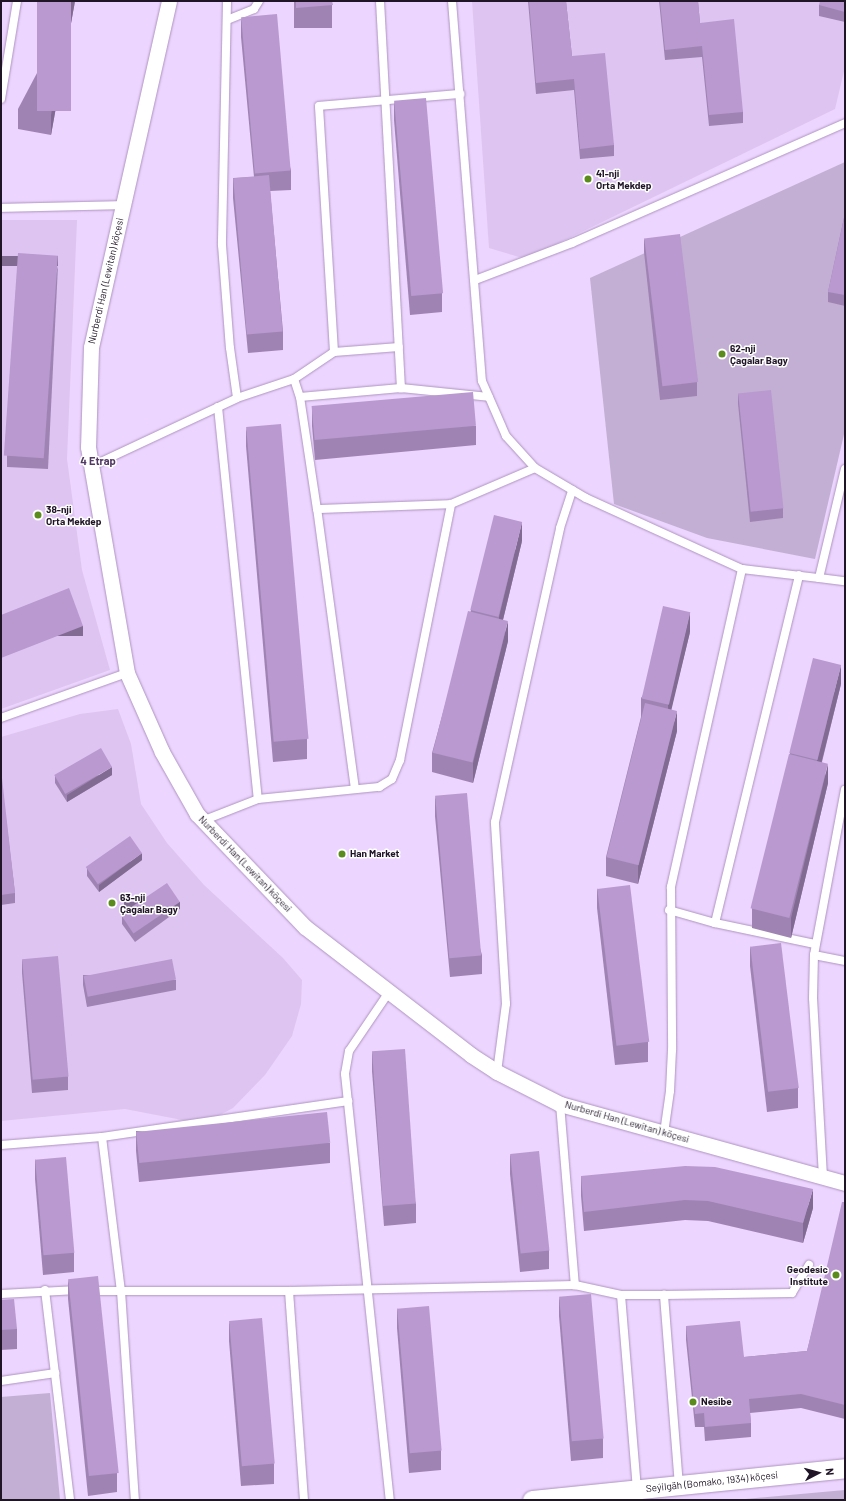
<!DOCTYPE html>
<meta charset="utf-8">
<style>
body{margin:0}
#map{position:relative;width:846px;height:1501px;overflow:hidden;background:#ecd5fe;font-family:Barlow,sans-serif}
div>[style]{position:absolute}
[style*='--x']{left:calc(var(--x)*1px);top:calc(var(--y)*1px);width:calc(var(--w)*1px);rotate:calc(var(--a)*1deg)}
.built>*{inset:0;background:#dec5f1}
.green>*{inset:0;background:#c3afd3}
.roads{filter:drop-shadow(0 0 1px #ae93c2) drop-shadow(0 0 1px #ae93c2)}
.service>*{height:8px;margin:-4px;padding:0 4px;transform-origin:4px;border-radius:4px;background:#fff}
.minor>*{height:15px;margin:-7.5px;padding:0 7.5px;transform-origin:7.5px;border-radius:7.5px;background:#fff}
.tertiary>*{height:19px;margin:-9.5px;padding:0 9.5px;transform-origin:9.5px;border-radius:9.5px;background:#fff}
.wall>*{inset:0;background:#9f84b3;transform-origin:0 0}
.shaded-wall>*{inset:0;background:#826b92;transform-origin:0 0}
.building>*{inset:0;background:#b999d0;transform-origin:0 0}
.dots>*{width:11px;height:11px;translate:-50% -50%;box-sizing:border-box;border:2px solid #fff;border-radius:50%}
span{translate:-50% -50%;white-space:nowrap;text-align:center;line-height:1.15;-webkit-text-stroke:3px #fff;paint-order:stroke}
.poi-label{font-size:10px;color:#201527;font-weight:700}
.left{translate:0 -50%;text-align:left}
.right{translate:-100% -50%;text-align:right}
.street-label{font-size:10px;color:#201527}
.neighbourhood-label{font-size:11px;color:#533a64;font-weight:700}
.frame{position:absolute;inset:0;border:2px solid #201527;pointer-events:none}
.north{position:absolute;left:798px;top:1453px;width:40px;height:40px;-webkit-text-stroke:3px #fff;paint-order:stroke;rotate:84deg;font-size:11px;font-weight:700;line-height:16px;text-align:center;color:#201527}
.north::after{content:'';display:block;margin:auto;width:14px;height:18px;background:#201527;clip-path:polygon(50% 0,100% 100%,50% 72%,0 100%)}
</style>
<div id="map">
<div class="built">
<div style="clip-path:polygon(472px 1px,845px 1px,845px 67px,835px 109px,526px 259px,489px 248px)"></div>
<div style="clip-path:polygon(1px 220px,77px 220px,67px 459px,82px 570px,110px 670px,1px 709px)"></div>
<div style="clip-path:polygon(118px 709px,131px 744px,141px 804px,167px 843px,204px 885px,283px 958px,302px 980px,301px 1004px,292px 1036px,265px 1075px,233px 1108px,203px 1124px,125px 1109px,1px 1121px,1px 737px,80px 714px)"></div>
</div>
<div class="green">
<div style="clip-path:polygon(845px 162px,845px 430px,815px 559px,707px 538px,614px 504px,590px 278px)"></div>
<div style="clip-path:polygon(50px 1393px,60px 1500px,1px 1500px,1px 1397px)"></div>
<div style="clip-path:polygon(845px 1490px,845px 1500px,735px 1500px)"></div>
</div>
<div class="roads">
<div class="service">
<div style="--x:227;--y:1;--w:244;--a:91.2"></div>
<div style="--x:222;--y:245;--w:103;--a:85.6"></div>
<div style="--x:230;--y:348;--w:50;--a:82"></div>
<div style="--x:380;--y:1;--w:388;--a:86.9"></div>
<div style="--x:452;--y:1;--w:381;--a:85.5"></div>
<div style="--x:482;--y:381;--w:60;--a:66.4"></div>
<div style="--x:506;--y:436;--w:43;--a:47.8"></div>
<div style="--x:535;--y:468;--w:59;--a:30.5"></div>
<div style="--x:586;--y:498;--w:171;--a:24.5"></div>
<div style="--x:742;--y:569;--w:326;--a:102.6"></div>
<div style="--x:671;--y:887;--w:163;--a:89.6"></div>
<div style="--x:672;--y:1050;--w:41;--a:92.8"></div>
<div style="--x:670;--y:1091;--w:42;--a:98.1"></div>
<div style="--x:227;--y:20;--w:29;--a:-22"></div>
<div style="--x:254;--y:9;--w:9;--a:-58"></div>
<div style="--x:1;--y:99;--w:99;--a:-80.7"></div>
<div style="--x:1;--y:208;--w:122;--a:-1.4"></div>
<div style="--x:475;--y:280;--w:104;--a:-20.9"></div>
<div style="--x:572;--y:243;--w:298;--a:-23.7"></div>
<div style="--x:334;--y:352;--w:246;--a:-93.5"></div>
<div style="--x:319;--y:106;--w:142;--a:-4.9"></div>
<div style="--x:294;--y:379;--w:19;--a:72"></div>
<div style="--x:300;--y:397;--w:101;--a:-5.1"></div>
<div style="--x:401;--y:388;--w:88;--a:5.8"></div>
<div style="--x:300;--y:397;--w:113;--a:81.4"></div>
<div style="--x:218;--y:407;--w:394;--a:84.2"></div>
<div style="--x:90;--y:467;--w:162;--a:-25.1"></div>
<div style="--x:237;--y:398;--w:60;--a:-18.4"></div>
<div style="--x:294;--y:379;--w:48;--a:-34"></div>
<div style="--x:334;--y:352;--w:65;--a:-4.4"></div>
<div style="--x:742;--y:569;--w:78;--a:6.7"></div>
<div style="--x:819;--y:578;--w:112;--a:-76.6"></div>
<div style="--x:819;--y:578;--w:26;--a:7"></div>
<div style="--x:1;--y:718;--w:134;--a:-19.7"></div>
<div style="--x:355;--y:789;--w:283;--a:-97.7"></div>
<div style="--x:317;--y:509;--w:134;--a:-2.1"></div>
<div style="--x:202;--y:821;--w:60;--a:-21.4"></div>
<div style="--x:258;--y:799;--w:122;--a:-5.7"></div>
<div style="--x:379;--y:787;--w:15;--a:-32"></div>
<div style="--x:392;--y:779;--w:21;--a:-67"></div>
<div style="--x:400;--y:760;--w:261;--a:-78.7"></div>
<div style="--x:451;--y:504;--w:91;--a:-23.2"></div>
<div style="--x:669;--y:910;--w:48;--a:15.8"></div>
<div style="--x:715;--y:923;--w:102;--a:11.9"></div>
<div style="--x:715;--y:923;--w:358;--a:-76.4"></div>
<div style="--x:814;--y:955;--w:32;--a:11"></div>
<div style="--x:389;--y:992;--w:71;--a:124.1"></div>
<div style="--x:349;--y:1051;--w:23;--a:100"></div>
<div style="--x:345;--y:1074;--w:428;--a:84"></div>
<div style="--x:497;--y:1072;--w:69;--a:-82.5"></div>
<div style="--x:506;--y:1004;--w:182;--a:-93.5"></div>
<div style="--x:495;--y:822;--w:301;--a:-77.5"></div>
<div style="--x:560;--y:528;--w:40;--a:-72"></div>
<div style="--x:560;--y:1104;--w:182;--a:85.3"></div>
<div style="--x:102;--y:1137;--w:155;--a:83"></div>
<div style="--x:121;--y:1291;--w:209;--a:86.2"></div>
<div style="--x:1;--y:1145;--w:101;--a:-4.5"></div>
<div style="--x:102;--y:1137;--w:249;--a:-8.3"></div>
<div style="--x:823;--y:1177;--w:179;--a:-93.2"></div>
<div style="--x:813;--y:998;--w:43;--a:-88.7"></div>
<div style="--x:814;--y:955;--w:168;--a:-79.4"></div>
<div style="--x:45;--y:1290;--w:211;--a:83.2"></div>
<div style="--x:90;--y:1291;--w:199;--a:0"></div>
<div style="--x:289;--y:1291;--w:286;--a:-1.2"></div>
<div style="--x:575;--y:1285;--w:47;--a:12.3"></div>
<div style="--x:621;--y:1295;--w:196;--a:85.3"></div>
<div style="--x:289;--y:1291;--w:210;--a:85.9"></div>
<div style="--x:1;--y:1294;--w:77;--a:-3"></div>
<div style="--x:621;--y:1295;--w:43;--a:0"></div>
<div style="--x:1;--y:1381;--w:55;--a:-8.4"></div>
<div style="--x:679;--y:1486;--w:192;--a:-94.5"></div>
<div style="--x:664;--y:1295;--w:128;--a:-0.9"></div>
<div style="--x:792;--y:1293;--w:33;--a:-59"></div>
</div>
<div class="minor">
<div style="--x:169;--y:1;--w:355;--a:102.7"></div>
<div style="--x:91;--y:347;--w:100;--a:91.7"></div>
<div style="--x:88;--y:447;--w:229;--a:80.2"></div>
<div style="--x:127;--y:673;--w:86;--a:66.1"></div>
<div style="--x:162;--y:752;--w:71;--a:60.6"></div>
<div style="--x:197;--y:814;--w:156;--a:46.3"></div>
<div style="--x:305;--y:927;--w:210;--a:37.6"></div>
<div style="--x:471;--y:1055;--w:31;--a:33"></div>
<div style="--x:497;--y:1072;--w:71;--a:26.9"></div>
<div style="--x:560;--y:1104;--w:296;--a:15.5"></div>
</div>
<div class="tertiary">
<div style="--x:532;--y:1500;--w:315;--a:-5.8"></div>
</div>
</div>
<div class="wall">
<div style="clip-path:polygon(75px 1px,51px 135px,18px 129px,18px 109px)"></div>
<div style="left:294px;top:1px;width:38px;height:27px"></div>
<div style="clip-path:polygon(528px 1px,566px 1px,572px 56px,614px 145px,614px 156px,580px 159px,574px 90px,536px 94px)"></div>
<div style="clip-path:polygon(659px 1px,698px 1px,700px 23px,743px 112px,743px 123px,709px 126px,702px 57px,665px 60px)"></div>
<div style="clip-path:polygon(845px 1px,845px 22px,819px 16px,819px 5px)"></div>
<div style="clip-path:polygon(241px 18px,291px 170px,291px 190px,270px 191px,283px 331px,283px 350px,248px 353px,233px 198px,233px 178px,254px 177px,241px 37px)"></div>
<div style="clip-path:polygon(394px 101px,442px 293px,442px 312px,410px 315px,394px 120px)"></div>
<div style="clip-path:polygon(845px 213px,845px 306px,828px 302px,828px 292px)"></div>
<div style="clip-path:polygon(644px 238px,697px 382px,697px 396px,660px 400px,644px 252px)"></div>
<div style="clip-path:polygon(58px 266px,48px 469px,7px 467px,7px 456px)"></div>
<div style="clip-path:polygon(738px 393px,783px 508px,783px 518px,750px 522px,738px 404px)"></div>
<div style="clip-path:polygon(312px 407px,476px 426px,476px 445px,315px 460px,312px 426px)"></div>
<div style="clip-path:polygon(246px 427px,307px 739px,307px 759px,273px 762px,246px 446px)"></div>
<div style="clip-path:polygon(522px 541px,503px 620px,508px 641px,473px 783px,432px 772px,432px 753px,471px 610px)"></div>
<div style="clip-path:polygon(690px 632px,671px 709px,677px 731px,638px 884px,606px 876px,606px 857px,641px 717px,641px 698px)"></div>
<div style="clip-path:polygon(841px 684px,822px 762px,828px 783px,791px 938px,752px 928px,752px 909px,790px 753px)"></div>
<div style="clip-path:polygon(112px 775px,67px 802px,55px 783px,55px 776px)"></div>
<div style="clip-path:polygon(1px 778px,15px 893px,15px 903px,1px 905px)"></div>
<div style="clip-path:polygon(435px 796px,482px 955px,482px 974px,450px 977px,435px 816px)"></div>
<div style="clip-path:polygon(142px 860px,99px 892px,87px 876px,87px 868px)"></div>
<div style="clip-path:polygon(597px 888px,648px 1042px,648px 1062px,615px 1065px,597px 908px)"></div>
<div style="clip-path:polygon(180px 909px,135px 942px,122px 924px,122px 917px)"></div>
<div style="clip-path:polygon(750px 946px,798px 1088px,798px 1108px,767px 1112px,750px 966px)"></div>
<div style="clip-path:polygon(22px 959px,68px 1077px,68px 1090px,32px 1093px,22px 973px)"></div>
<div style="clip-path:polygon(83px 975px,176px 980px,176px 990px,87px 1007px,83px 985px)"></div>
<div style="clip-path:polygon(372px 1051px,416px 1204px,416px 1223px,384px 1226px,372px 1071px)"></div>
<div style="clip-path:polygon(136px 1131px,330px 1143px,330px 1163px,139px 1182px,136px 1151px)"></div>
<div style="clip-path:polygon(510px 1154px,549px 1250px,549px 1269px,520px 1272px,510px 1174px)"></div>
<div style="clip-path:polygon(35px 1159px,74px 1253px,74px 1272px,43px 1275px,35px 1179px)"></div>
<div style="clip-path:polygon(581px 1176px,813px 1208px,803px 1243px,708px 1221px,685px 1220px,584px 1231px,581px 1196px)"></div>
<div style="clip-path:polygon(845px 1202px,845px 1419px,801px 1408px,750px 1413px,751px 1423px,751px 1437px,705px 1441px,704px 1427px,695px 1427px,686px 1340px,686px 1326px,744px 1357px,807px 1351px)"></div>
<div style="clip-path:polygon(68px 1279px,117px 1473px,117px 1492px,88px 1496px,68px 1299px)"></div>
<div style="clip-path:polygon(559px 1297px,603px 1439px,603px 1458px,571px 1461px,559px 1316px)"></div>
<div style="clip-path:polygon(1px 1300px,17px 1329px,17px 1349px,1px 1350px)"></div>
<div style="clip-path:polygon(397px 1308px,441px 1451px,441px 1470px,409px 1473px,397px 1328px)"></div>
<div style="clip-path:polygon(229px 1321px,274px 1464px,274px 1484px,241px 1486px,229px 1341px)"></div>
</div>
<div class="shaded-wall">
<div style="clip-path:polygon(71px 1px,75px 1px,51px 135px,51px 115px)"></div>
<div style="left:58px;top:256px;width:10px;height:203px;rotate:90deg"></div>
<div style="clip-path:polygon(522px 522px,522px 541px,499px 636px,499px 617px)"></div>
<div style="clip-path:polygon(690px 612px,690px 632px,668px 724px,668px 704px)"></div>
<div style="clip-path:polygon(508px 621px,508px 641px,473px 783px,473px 763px)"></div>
<div style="left:83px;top:626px;width:10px;height:88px;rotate:90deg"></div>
<div style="clip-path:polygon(841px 665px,841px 684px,817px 780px,817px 760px)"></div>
<div style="clip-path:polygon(677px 711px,677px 731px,638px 884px,638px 865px)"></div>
<div style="clip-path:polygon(828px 764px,828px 783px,791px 938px,791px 918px)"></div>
<div style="clip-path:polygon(112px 767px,112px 775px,67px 802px,67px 795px)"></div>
<div style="clip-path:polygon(142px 853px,142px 860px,99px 892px,99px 885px)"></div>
<div style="left:180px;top:902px;width:7px;height:56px;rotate:90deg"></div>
<div style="clip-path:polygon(813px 1189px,813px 1208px,803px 1243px,803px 1223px)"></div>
</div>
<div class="building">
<div style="left:37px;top:1px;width:34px;height:110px"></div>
<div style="clip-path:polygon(296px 1px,332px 1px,333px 5px,296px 8px)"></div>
<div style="clip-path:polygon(529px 1px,566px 1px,572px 56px,605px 53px,614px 145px,580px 149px,574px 79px,536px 83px)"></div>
<div style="clip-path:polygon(660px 1px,698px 1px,700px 23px,734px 19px,743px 112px,709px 115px,702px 46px,665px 50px)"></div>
<div style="clip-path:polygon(820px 1px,845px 1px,845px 12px,819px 5px)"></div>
<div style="left:277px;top:14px;width:157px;height:36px;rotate:85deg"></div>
<div style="left:426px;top:98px;width:196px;height:32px;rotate:85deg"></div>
<div style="left:269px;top:175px;width:157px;height:36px;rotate:85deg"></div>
<div style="clip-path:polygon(845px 213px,845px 295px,828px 292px)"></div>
<div style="left:680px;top:234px;width:149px;height:36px;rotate:83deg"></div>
<div style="left:18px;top:253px;width:40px;height:203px;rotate:4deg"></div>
<div style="left:771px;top:390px;width:119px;height:33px;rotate:84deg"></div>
<div style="left:473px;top:392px;width:34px;height:162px;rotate:85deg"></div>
<div style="left:281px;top:424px;width:316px;height:35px;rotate:85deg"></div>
<div style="left:494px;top:515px;width:29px;height:98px;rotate:14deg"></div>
<div style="clip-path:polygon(69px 588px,83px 626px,1px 658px,1px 615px)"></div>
<div style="left:663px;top:606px;width:28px;height:95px;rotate:13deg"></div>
<div style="left:468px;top:611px;width:41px;height:146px;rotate:14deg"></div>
<div style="left:813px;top:658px;width:29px;height:98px;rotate:14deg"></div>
<div style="left:645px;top:703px;width:33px;height:159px;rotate:14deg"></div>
<div style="left:101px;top:748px;width:22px;height:54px;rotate:60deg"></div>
<div style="left:789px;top:754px;width:40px;height:159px;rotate:14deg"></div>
<div style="clip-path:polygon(1px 778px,2px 778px,15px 893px,1px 895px)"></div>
<div style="left:467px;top:793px;width:163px;height:32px;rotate:85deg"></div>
<div style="left:130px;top:836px;width:21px;height:54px;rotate:55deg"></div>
<div style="left:167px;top:883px;width:23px;height:56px;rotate:56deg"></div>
<div style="left:630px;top:885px;width:158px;height:33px;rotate:83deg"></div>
<div style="left:781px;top:943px;width:146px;height:31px;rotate:83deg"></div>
<div style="left:58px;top:956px;width:121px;height:36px;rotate:85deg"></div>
<div style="left:172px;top:959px;width:21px;height:90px;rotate:79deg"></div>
<div style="left:405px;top:1049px;width:155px;height:33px;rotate:86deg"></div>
<div style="left:327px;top:1112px;width:31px;height:192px;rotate:84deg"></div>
<div style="left:539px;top:1151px;width:100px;height:29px;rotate:84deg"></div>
<div style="left:66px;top:1157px;width:96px;height:31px;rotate:85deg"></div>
<div style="clip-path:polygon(685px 1166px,715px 1167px,813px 1189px,803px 1223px,708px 1201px,685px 1200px,584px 1212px,581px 1176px)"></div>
<div style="clip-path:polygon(842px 1202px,845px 1202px,845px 1405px,801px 1394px,749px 1399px,751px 1423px,705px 1427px,704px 1413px,695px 1414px,686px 1326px,740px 1321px,744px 1357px,807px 1351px)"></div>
<div style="left:98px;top:1276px;width:198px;height:30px;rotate:84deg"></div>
<div style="left:591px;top:1294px;width:145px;height:32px;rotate:85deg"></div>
<div style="clip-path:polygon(14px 1299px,17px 1329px,1px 1330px,1px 1300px)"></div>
<div style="left:429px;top:1306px;width:145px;height:32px;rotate:85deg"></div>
<div style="left:262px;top:1318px;width:146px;height:33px;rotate:85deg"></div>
</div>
<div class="dots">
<div style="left:588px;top:179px;background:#5b8a1d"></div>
<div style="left:722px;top:354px;background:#5b8a1d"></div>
<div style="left:38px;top:515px;background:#5b8a1d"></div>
<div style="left:342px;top:854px;background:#5b8a1d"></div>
<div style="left:112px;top:903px;background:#5b8a1d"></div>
<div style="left:836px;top:1275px;background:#5b8a1d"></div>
<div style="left:693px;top:1402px;background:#5b8a1d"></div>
</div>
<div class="poi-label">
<span class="left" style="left:596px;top:179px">41-nji<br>Orta Mekdep</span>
<span class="left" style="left:730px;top:354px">62-nji<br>Çagalar Bagy</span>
<span class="left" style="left:46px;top:515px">38-nji<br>Orta Mekdep</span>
<span class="left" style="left:350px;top:854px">Han Market</span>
<span class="left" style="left:120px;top:903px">63-nji<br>Çagalar Bagy</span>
<span class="right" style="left:828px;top:1275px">Geodesic<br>Institute</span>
<span class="left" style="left:701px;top:1402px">Nesibe</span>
</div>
<div class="street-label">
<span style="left:106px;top:281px;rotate:-77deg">Nurberdi Han (Lewitan) köçesi</span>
<span style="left:245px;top:864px;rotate:46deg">Nurberdi Han (Lewitan) köçesi</span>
<span style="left:627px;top:1122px;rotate:16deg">Nurberdi Han (Lewitan) köçesi</span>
<span style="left:712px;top:1482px;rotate:-6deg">Seýilgäh (Bomako, 1934) köçesi</span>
</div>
<div class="neighbourhood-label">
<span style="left:98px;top:461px">4 Etrap</span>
</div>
<div class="frame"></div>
<div class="north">N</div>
</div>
